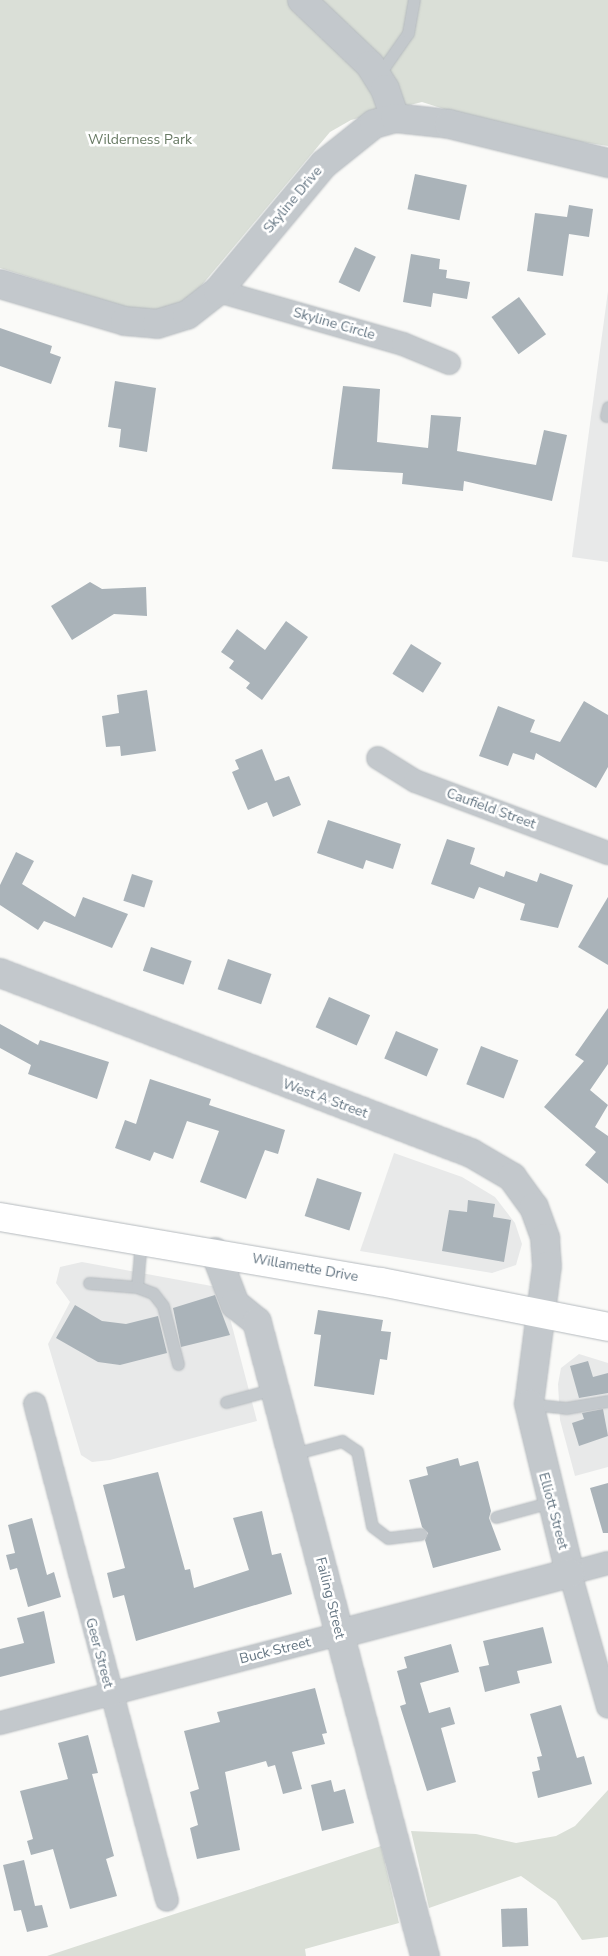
<!DOCTYPE html>
<style>
body{margin:0}
#map{position:relative;width:608px;height:1956px;overflow:hidden;background:#fafaf8;font-family:"Nunito Sans",sans-serif}
div>[style]{position:absolute}
[style*='--x']{left:calc(var(--x)*1px);top:calc(var(--y)*1px);width:calc(var(--w)*1px);rotate:calc(var(--a)*1deg)}
.built>*{inset:0;background:#e8e9e9}
.green>*{inset:0;background:#dadfd7}
.building>*{inset:0;background:#aab3b9;transform-origin:0 0}
.roads{filter:drop-shadow(0 0 1px #b5babe) drop-shadow(0 0 1px #b5babe)}
.service>*{height:11px;margin:-5.5px;padding:0 5.5px;transform-origin:5.5px;border-radius:5.5px;background:#c3c8cc}
.minor>*{height:22px;margin:-11px;padding:0 11px;transform-origin:11px;border-radius:11px;background:#c3c8cc}
.tertiary>*{height:28px;margin:-14px;padding:0 14px;transform-origin:14px;border-radius:14px;background:#c3c8cc}
.primary>*{height:28px;margin:-14px;padding:0 14px;transform-origin:14px;border-radius:14px;background:#fff}
span{translate:-50% -50%;white-space:nowrap;text-align:center;line-height:1.15;-webkit-text-stroke:5px #fff;paint-order:stroke}
.park-label{font-size:14px;color:#687a64}
.street-label{font-size:14px;color:#657683}
</style>
<div id="map">
<div class="built">
<div style="clip-path:polygon(608px 291px,608px 562px,572px 557px)"></div>
<div style="clip-path:polygon(394px 1153px,462px 1177px,495px 1197px,515px 1223px,522px 1244px,516px 1265px,492px 1273px,360px 1251px)"></div>
<div style="clip-path:polygon(82px 1262px,217px 1287px,226px 1303px,257px 1421px,110px 1460px,92px 1462px,81px 1455px,48px 1344px,70px 1302px,56px 1283px,60px 1267px)"></div>
<div style="clip-path:polygon(579px 1354px,608px 1363px,608px 1467px,575px 1476px,560px 1420px,558px 1384px,561px 1368px)"></div>
</div>
<div class="green">
<div style="clip-path:polygon(0 0,608px 0,608px 146px,516px 132px,422px 102px,351px 120px,330px 132px,191px 298px,168px 311px,141px 312px,0 268px)"></div>
<div style="clip-path:polygon(608px 1790px,608px 1937px,582px 1940px,556px 1901px,521px 1876px,429px 1908px,411px 1831px,476px 1834px,516px 1843px,556px 1836px,575px 1826px)"></div>
<div style="clip-path:polygon(381px 1846px,399px 1923px,305px 1949px,306px 1956px,47px 1956px)"></div>
</div>
<div class="building">
<div style="left:415px;top:174px;width:53px;height:36px;rotate:12deg"></div>
<div style="clip-path:polygon(569px 205px,593px 209px,589px 237px,569px 234px,563px 276px,527px 271px,535px 213px,567px 217px)"></div>
<div style="left:355px;top:247px;width:23px;height:39px;rotate:25deg"></div>
<div style="clip-path:polygon(411px 254px,440px 259px,439px 269px,447px 270px,446px 278px,470px 282px,467px 299px,433px 293px,431px 307px,403px 302px)"></div>
<div style="left:519px;top:297px;width:46px;height:34px;rotate:54deg"></div>
<div style="clip-path:polygon(0 328px,52px 346px,50px 353px,61px 357px,51px 384px,0 366px)"></div>
<div style="clip-path:polygon(115px 381px,156px 388px,147px 452px,119px 447px,121px 429px,108px 427px)"></div>
<div style="clip-path:polygon(343px 386px,380px 389px,377px 442px,428px 448px,431px 415px,461px 417px,457px 451px,536px 465px,544px 430px,567px 435px,552px 501px,464px 481px,463px 491px,402px 484px,403px 473px,332px 469px)"></div>
<div style="clip-path:polygon(90px 582px,102px 589px,146px 587px,147px 616px,114px 614px,72px 640px,51px 606px)"></div>
<div style="clip-path:polygon(286px 621px,308px 637px,262px 700px,246px 688px,250px 683px,229px 668px,234px 661px,221px 652px,237px 629px,265px 650px)"></div>
<div style="left:411px;top:644px;width:36px;height:35px;rotate:32deg"></div>
<div style="clip-path:polygon(147px 690px,156px 751px,121px 756px,120px 746px,106px 747px,102px 716px,119px 713px,117px 695px)"></div>
<div style="clip-path:polygon(584px 701px,608px 715px,608px 767px,596px 788px,536px 753px,534px 760px,513px 753px,508px 766px,479px 756px,498px 706px,535px 720px,530px 732px,560px 742px)"></div>
<div style="clip-path:polygon(262px 749px,275px 781px,289px 776px,301px 805px,273px 817px,267px 802px,248px 810px,232px 772px,239px 769px,235px 760px)"></div>
<div style="clip-path:polygon(328px 820px,401px 844px,393px 869px,366px 860px,363px 869px,317px 853px)"></div>
<div style="clip-path:polygon(447px 839px,475px 848px,470px 864px,504px 877px,506px 871px,537px 882px,540px 873px,573px 885px,558px 928px,520px 920px,525px 904px,479px 887px,474px 899px,431px 884px)"></div>
<div style="clip-path:polygon(16px 852px,34px 861px,22px 884px,75px 917px,83px 897px,128px 914px,112px 948px,44px 921px,38px 930px,0 905px,0 885px)"></div>
<div style="left:132px;top:874px;width:22px;height:28px;rotate:18deg"></div>
<div style="clip-path:polygon(608px 897px,608px 965px,578px 947px)"></div>
<div style="left:151px;top:947px;width:43px;height:25px;rotate:19deg"></div>
<div style="left:228px;top:959px;width:46px;height:32px;rotate:19deg"></div>
<div style="left:329px;top:997px;width:45px;height:33px;rotate:24deg"></div>
<div style="clip-path:polygon(608px 1008px,608px 1064px,590px 1090px,608px 1105px,595px 1127px,608px 1136px,608px 1184px,585px 1165px,596px 1152px,544px 1107px,584px 1061px,575px 1055px)"></div>
<div style="clip-path:polygon(0 1024px,38px 1045px,40px 1040px,109px 1062px,97px 1099px,28px 1074px,31px 1065px,0 1048px)"></div>
<div style="left:396px;top:1031px;width:46px;height:30px;rotate:23deg"></div>
<div style="left:481px;top:1046px;width:40px;height:41px;rotate:21deg"></div>
<div style="clip-path:polygon(150px 1079px,211px 1099px,209px 1105px,285px 1130px,278px 1154px,265px 1150px,246px 1199px,200px 1182px,219px 1131px,187px 1121px,173px 1159px,154px 1152px,150px 1161px,115px 1148px,125px 1120px,136px 1124px)"></div>
<div style="left:317px;top:1178px;width:47px;height:40px;rotate:18deg"></div>
<div style="clip-path:polygon(468px 1200px,495px 1204px,493px 1217px,511px 1220px,504px 1262px,442px 1251px,449px 1210px,467px 1212px)"></div>
<div style="clip-path:polygon(215px 1295px,230px 1335px,181px 1347px,173px 1308px)"></div>
<div style="clip-path:polygon(75px 1305px,102px 1321px,126px 1324px,158px 1316px,167px 1353px,120px 1365px,98px 1362px,56px 1338px)"></div>
<div style="clip-path:polygon(318px 1310px,383px 1320px,381px 1331px,391px 1332px,387px 1360px,380px 1359px,374px 1395px,314px 1386px,321px 1335px,314px 1334px)"></div>
<div style="clip-path:polygon(588px 1361px,593px 1377px,608px 1373px,608px 1393px,579px 1398px,570px 1366px)"></div>
<div style="clip-path:polygon(603px 1409px,608px 1436px,579px 1446px,572px 1423px,584px 1419px,582px 1413px)"></div>
<div style="clip-path:polygon(458px 1458px,460px 1466px,478px 1461px,491px 1511px,489px 1518px,501px 1550px,433px 1568px,425px 1540px,428px 1533px,422px 1527px,409px 1480px,428px 1475px,426px 1467px)"></div>
<div style="clip-path:polygon(158px 1472px,185px 1570px,190px 1569px,194px 1588px,249px 1570px,233px 1518px,262px 1511px,272px 1555px,281px 1553px,292px 1594px,136px 1641px,124px 1595px,113px 1598px,107px 1573px,125px 1568px,103px 1485px)"></div>
<div style="clip-path:polygon(608px 1483px,608px 1533px,603px 1533px,590px 1488px)"></div>
<div style="clip-path:polygon(32px 1518px,47px 1575px,54px 1572px,61px 1597px,28px 1607px,17px 1568px,10px 1570px,6px 1555px,15px 1553px,8px 1525px)"></div>
<div style="clip-path:polygon(44px 1611px,55px 1663px,0 1677px,0 1649px,24px 1643px,17px 1618px)"></div>
<div style="clip-path:polygon(543px 1627px,552px 1663px,517px 1671px,520px 1683px,485px 1692px,479px 1667px,489px 1665px,483px 1641px)"></div>
<div style="clip-path:polygon(451px 1644px,459px 1672px,420px 1683px,429px 1713px,450px 1707px,455px 1724px,441px 1728px,456px 1782px,427px 1791px,400px 1706px,406px 1704px,397px 1671px,407px 1668px,404px 1657px)"></div>
<div style="clip-path:polygon(315px 1688px,327px 1733px,322px 1734px,325px 1744px,292px 1752px,302px 1789px,283px 1794px,275px 1765px,268px 1767px,266px 1761px,225px 1772px,240px 1850px,197px 1859px,190px 1828px,198px 1825px,190px 1792px,199px 1789px,184px 1731px,220px 1722px,217px 1712px)"></div>
<div style="clip-path:polygon(561px 1705px,577px 1758px,584px 1756px,592px 1784px,538px 1798px,532px 1772px,540px 1770px,537px 1757px,542px 1756px,530px 1714px)"></div>
<div style="clip-path:polygon(88px 1735px,98px 1773px,92px 1774px,114px 1856px,106px 1859px,117px 1896px,70px 1909px,53px 1849px,31px 1855px,27px 1841px,33px 1839px,20px 1791px,68px 1779px,58px 1743px)"></div>
<div style="clip-path:polygon(331px 1780px,334px 1792px,345px 1789px,354px 1823px,322px 1831px,311px 1785px)"></div>
<div style="clip-path:polygon(24px 1860px,35px 1906px,42px 1905px,48px 1927px,27px 1932px,21px 1910px,14px 1911px,3px 1865px)"></div>
<div style="left:527px;top:1908px;width:38px;height:26px;rotate:88deg"></div>
</div>
<div class="roads">
<div class="service">
<div style="--x:378;--y:76;--w:52;--a:-55.1"></div>
<div style="--x:408;--y:33;--w:34;--a:-80"></div>
<div style="--x:606;--y:416;--w:9;--a:-77"></div>
<div style="--x:89;--y:1283;--w:48;--a:4.8"></div>
<div style="--x:137;--y:1287;--w:47;--a:-85.1"></div>
<div style="--x:137;--y:1287;--w:17;--a:21"></div>
<div style="--x:153;--y:1293;--w:16;--a:52"></div>
<div style="--x:163;--y:1306;--w:60;--a:75.5"></div>
<div style="--x:226;--y:1402;--w:50;--a:-15.2"></div>
<div style="--x:529;--y:1404;--w:37;--a:6"></div>
<div style="--x:566;--y:1408;--w:43;--a:-9.5"></div>
<div style="--x:293;--y:1454;--w:51;--a:-14.9"></div>
<div style="--x:342;--y:1441;--w:18;--a:34"></div>
<div style="--x:357;--y:1451;--w:76;--a:78.7"></div>
<div style="--x:372;--y:1526;--w:20;--a:37"></div>
<div style="--x:388;--y:1538;--w:33;--a:-7"></div>
<div style="--x:496;--y:1517;--w:57;--a:-15.3"></div>
</div>
<div class="minor">
<div style="--x:218;--y:291;--w:192;--a:16"></div>
<div style="--x:403;--y:344;--w:50;--a:22.4"></div>
<div style="--x:378;--y:758;--w:44;--a:31.9"></div>
<div style="--x:415;--y:781;--w:206;--a:20.5"></div>
<div style="--x:35;--y:1404;--w:513;--a:75.1"></div>
<div style="--x:608;--y:1563;--w:39;--a:165"></div>
<div style="--x:570;--y:1573;--w:139;--a:74.2"></div>
<div style="--x:0;--y:1723;--w:350;--a:-14.7"></div>
</div>
<div class="tertiary">
<div style="--x:302;--y:0;--w:94;--a:43.7"></div>
<div style="--x:370;--y:65;--w:28;--a:58"></div>
<div style="--x:385;--y:89;--w:31;--a:71"></div>
<div style="--x:0;--y:284;--w:130;--a:16.5"></div>
<div style="--x:125;--y:321;--w:32;--a:5"></div>
<div style="--x:157;--y:324;--w:31;--a:-17"></div>
<div style="--x:187;--y:315;--w:39;--a:-38"></div>
<div style="--x:218;--y:291;--w:165;--a:-50.2"></div>
<div style="--x:324;--y:164;--w:64;--a:-38.7"></div>
<div style="--x:374;--y:124;--w:22;--a:-16"></div>
<div style="--x:395;--y:118;--w:54;--a:6.3"></div>
<div style="--x:449;--y:124;--w:164;--a:13.8"></div>
<div style="--x:0;--y:973;--w:504;--a:20.92"></div>
<div style="--x:471;--y:1153;--w:48;--a:30.3"></div>
<div style="--x:512;--y:1177;--w:37;--a:54"></div>
<div style="--x:534;--y:1207;--w:33;--a:70"></div>
<div style="--x:545;--y:1238;--w:28;--a:86"></div>
<div style="--x:547;--y:1266;--w:139;--a:97.4"></div>
<div style="--x:529;--y:1404;--w:174;--a:76.4"></div>
<div style="--x:570;--y:1573;--w:239;--a:165.2"></div>
<div style="--x:215;--y:1252;--w:56;--a:69"></div>
<div style="--x:235;--y:1304;--w:28;--a:39"></div>
<div style="--x:257;--y:1322;--w:656;--a:75.16"></div>
</div>
<div class="primary">
<div style="--x:0;--y:1217;--w:387;--a:9.7"></div>
<div style="--x:381;--y:1282;--w:231;--a:11.2"></div>
</div>
</div>
<div class="park-label">
<span style="left:140px;top:140px">Wilderness Park</span>
</div>
<div class="street-label">
<span style="left:293px;top:200px;rotate:-50deg">Skyline Drive</span>
<span style="left:334px;top:324px;rotate:16deg">Skyline Circle</span>
<span style="left:491px;top:809px;rotate:20deg">Caufield Street</span>
<span style="left:325px;top:1099px;rotate:20deg">West A Street</span>
<span style="left:305px;top:1268px;rotate:10deg">Willamette Drive</span>
<span style="left:553px;top:1511px;rotate:75deg">Elliott Street</span>
<span style="left:330px;top:1598px;rotate:76deg">Failing Street</span>
<span style="left:275px;top:1651px;rotate:-14deg">Buck Street</span>
<span style="left:99px;top:1653px;rotate:75deg">Geer Street</span>
</div>
</div>
